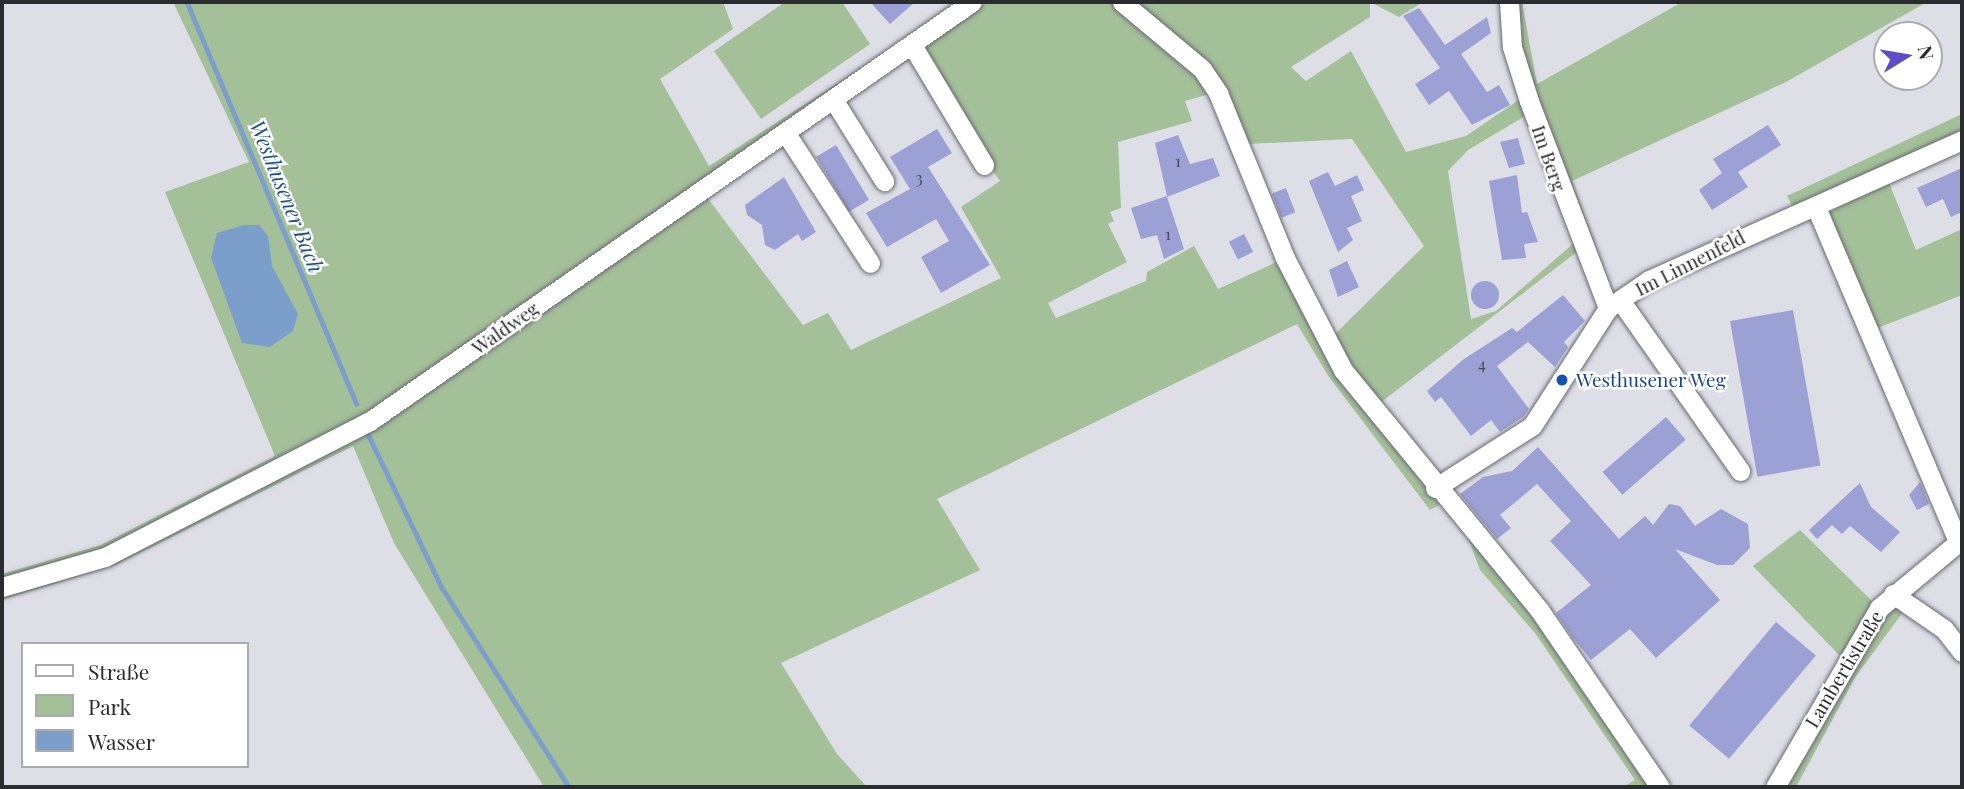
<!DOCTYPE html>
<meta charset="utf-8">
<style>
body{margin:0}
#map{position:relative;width:1964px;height:789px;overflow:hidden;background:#dddee6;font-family:"Playfair Display",serif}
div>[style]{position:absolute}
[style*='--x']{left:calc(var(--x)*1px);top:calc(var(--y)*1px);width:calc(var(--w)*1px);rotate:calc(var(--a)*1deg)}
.green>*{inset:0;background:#a4c099}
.water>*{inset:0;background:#7b9fca}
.stream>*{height:4.5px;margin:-2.25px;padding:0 2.25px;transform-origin:2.25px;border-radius:2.25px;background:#7b9fca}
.building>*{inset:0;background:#9ca1d5;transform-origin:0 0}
.round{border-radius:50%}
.roads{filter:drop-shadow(0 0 2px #686971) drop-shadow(0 0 2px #686971)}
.minor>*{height:19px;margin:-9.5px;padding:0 9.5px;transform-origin:9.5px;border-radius:9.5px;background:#fff}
.dots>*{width:19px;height:19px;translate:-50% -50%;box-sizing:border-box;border:4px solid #fff;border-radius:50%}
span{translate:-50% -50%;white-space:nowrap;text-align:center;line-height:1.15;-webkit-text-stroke:5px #fff;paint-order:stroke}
.number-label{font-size:16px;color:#474958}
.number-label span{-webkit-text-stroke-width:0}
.street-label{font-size:19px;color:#2b2c2f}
.transit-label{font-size:19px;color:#164399}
.left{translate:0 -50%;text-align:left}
.water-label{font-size:21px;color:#205289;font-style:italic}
.frame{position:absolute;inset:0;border:4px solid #2b2c2f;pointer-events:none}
.legend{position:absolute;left:21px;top:642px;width:228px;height:126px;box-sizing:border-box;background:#fff;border:2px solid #aaabac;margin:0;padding:9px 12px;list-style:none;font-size:21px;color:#2b2c2f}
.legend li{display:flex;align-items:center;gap:14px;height:35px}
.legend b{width:35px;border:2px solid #aaabac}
.north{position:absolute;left:1873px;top:21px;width:70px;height:70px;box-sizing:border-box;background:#fff;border:2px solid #aaabac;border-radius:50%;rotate:79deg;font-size:19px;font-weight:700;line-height:28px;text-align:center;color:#2b2c2f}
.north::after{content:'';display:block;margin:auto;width:24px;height:32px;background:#5e4dc5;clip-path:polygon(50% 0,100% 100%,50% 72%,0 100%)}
</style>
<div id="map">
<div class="green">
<div style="clip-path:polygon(173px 2px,723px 2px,733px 29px,660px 79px,709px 166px,898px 44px,372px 415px,105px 552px,2px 583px,2px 574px,101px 545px,275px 456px,165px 192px,249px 162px)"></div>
<div style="clip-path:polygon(785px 2px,842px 2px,870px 44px,761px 119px,714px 51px)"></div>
<div style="clip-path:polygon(980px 2px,1113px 2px,1175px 48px,1213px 93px,1185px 101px,1192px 121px,1118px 142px,1121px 208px,1110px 212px,1114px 221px,1108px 224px,1127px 262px,1048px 303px,1056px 318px,1146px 281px,1147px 272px,1194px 246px,1218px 289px,1281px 260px,1441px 504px,1430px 510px,1329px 377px,1297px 324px,937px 499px,980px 570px,781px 663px,837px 754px,867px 787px,544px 787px,394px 543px,353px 446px,116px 565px,2px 600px,2px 590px,105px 560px,350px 437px,706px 196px,803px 325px,828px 313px,851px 350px,1001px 278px,961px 207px,1000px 181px,908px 53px)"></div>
<div style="clip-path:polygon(1131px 2px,1423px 2px,1399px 17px,1370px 2px,1370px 17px,1291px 67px,1306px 81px,1351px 51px,1406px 152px,1466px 136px,1523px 97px,1530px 113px,1468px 150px,1448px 171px,1471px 319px,1496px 311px,1574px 243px,1578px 251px,1376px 406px,1332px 337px,1424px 246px,1352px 139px,1247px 144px,1222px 91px)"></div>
<div style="clip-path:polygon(1513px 2px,1522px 2px,1537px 84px,1682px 2px,1927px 2px,1786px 82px,1572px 181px,1612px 290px,1604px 286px,1524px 70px)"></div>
<div style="clip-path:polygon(1962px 114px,1962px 133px,1793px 207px,1787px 196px)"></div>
<div style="clip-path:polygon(1888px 180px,1916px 250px,1962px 229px,1962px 295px,1875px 329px,1829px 213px)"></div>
<div style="clip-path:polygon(1800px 530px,1874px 603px,1841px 657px,1753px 566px)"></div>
<div style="clip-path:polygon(1468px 538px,1534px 614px,1653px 787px,1623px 787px,1635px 780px,1535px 633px,1480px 570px)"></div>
<div style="clip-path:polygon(1890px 607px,1906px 608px,1856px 676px,1796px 787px,1783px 787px)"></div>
</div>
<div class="water">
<div style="clip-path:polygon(244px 225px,259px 225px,268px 236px,272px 266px,298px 314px,293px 331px,270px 347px,242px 343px,211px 258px,217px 233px)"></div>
</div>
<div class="stream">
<div style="--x:187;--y:2;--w:436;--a:67.1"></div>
<div style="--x:368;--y:434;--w:169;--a:64.3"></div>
<div style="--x:441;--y:586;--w:238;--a:57.5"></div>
</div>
<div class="building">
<div style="clip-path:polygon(870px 2px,915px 2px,890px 24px)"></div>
<div style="clip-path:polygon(1419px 8px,1445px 45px,1487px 17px,1491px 33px,1461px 54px,1487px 92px,1499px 85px,1510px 105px,1472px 125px,1449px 91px,1429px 105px,1415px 84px,1440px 68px,1403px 16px)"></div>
<div style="clip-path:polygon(1768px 125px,1781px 145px,1738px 172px,1748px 187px,1712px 210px,1699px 190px,1722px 173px,1713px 159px)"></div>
<div style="clip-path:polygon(937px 129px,952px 153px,928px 167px,990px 265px,941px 293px,921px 257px,949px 241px,936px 219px,887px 247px,866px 213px,910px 189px,890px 157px)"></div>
<div style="clip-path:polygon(1178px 135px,1190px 164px,1213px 158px,1220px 176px,1167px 197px,1184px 249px,1164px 259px,1157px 235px,1141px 239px,1131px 208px,1167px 196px,1155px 143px)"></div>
<div style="clip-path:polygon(1518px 138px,1525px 164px,1509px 168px,1500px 142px)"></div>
<div style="left:836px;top:145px;width:64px;height:23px;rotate:59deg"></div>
<div style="clip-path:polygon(1962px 168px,1962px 212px,1951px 217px,1943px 199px,1926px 207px,1917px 188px)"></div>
<div style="clip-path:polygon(1328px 172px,1335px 186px,1357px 175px,1364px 190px,1351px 196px,1362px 221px,1347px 228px,1353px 240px,1338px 252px,1309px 181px)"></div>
<div style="clip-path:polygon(1517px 175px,1522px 213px,1527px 212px,1538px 242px,1524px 244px,1526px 258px,1502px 260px,1489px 181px)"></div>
<div style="clip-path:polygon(784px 177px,816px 232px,802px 241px,798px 234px,775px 250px,765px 245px,762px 225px,747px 215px,745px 205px)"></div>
<div style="left:1286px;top:188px;width:26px;height:15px;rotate:69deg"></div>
<div style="left:1244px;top:234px;width:20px;height:17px;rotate:63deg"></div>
<div style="clip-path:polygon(1347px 261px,1359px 287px,1338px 297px,1329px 270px)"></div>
<div class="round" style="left:1471px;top:281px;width:28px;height:28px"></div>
<div style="clip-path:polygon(1563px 295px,1585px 321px,1564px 342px,1568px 347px,1555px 367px,1528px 342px,1497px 366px,1529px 409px,1523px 417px,1500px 432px,1491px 420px,1471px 436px,1441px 397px,1435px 402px,1427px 391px,1464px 359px,1512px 328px,1517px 332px)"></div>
<div style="left:1793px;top:310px;width:158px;height:64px;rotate:80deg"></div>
<div style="left:1666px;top:417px;width:30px;height:84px;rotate:49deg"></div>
<div style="clip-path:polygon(1538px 447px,1619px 539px,1645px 516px,1653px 525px,1669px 504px,1680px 506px,1695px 526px,1721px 509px,1748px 524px,1750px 548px,1733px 565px,1717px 565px,1675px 549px,1720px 600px,1656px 658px,1630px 629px,1591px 660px,1573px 638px,1556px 613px,1591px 585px,1550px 541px,1571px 521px,1537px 484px,1500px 515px,1511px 528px,1497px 539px,1460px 494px,1483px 477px,1512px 471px)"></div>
<div style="clip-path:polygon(1920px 482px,1929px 504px,1917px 510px,1909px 495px)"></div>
<div style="clip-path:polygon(1860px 483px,1871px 507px,1900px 532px,1881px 552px,1850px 526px,1842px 534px,1832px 525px,1817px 539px,1809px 530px)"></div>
<div style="left:1776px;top:622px;width:52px;height:135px;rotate:40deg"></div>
</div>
<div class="roads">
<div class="minor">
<div style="--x:1122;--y:2;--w:104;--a:39.9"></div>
<div style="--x:1202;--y:69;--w:29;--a:56"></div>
<div style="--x:1218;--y:93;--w:178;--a:67.9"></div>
<div style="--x:1285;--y:258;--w:126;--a:62.6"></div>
<div style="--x:1343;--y:370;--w:311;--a:50.7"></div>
<div style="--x:1540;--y:611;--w:213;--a:55.7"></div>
<div style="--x:1509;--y:2;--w:45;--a:86.2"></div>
<div style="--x:1512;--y:47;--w:57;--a:72.5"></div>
<div style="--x:1529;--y:101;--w:222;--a:69.1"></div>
<div style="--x:912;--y:45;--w:140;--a:59"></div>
<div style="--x:833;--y:99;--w:97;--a:58.1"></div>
<div style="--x:785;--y:132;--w:156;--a:57"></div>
<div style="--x:1816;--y:207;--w:363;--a:67"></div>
<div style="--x:1620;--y:300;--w:209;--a:54.9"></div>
<div style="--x:1435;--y:488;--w:115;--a:-32.6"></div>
<div style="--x:1532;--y:426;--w:140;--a:-57.2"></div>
<div style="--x:1608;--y:308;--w:50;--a:-34.3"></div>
<div style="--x:1649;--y:280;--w:343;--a:-24.1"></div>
<div style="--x:2;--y:587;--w:107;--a:-16.2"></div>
<div style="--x:105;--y:557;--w:298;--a:-27.2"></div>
<div style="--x:370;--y:421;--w:733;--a:-34.84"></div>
<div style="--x:1893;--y:594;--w:62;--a:34.5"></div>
<div style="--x:1944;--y:629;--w:29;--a:52"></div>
<div style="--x:1775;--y:787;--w:207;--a:-59.8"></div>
<div style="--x:1879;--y:608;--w:108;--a:-39.7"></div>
</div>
</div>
<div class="dots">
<div style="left:1562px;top:380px;background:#1a4fb4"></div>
</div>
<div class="number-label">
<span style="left:1178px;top:161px">1</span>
<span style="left:919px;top:178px">3</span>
<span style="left:1168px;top:234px">1</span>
<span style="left:1482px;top:364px">4</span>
</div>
<div class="street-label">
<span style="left:1549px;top:158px;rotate:71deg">Im Berg</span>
<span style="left:1690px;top:263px;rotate:-27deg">Im Linnenfeld</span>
<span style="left:505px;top:328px;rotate:-35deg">Waldweg</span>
<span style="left:1844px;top:669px;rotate:-59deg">Lambertistraße</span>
</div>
<div class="transit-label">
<span class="left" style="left:1576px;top:380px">Westhusener Weg</span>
</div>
<div class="water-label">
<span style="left:288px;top:196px;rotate:68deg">Westhusener Bach</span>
</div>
<div class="frame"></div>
<ul class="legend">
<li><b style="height:9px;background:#fff"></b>Straße</li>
<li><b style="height:19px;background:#a4c099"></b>Park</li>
<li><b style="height:19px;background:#7b9fca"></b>Wasser</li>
</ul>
<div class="north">N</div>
</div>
